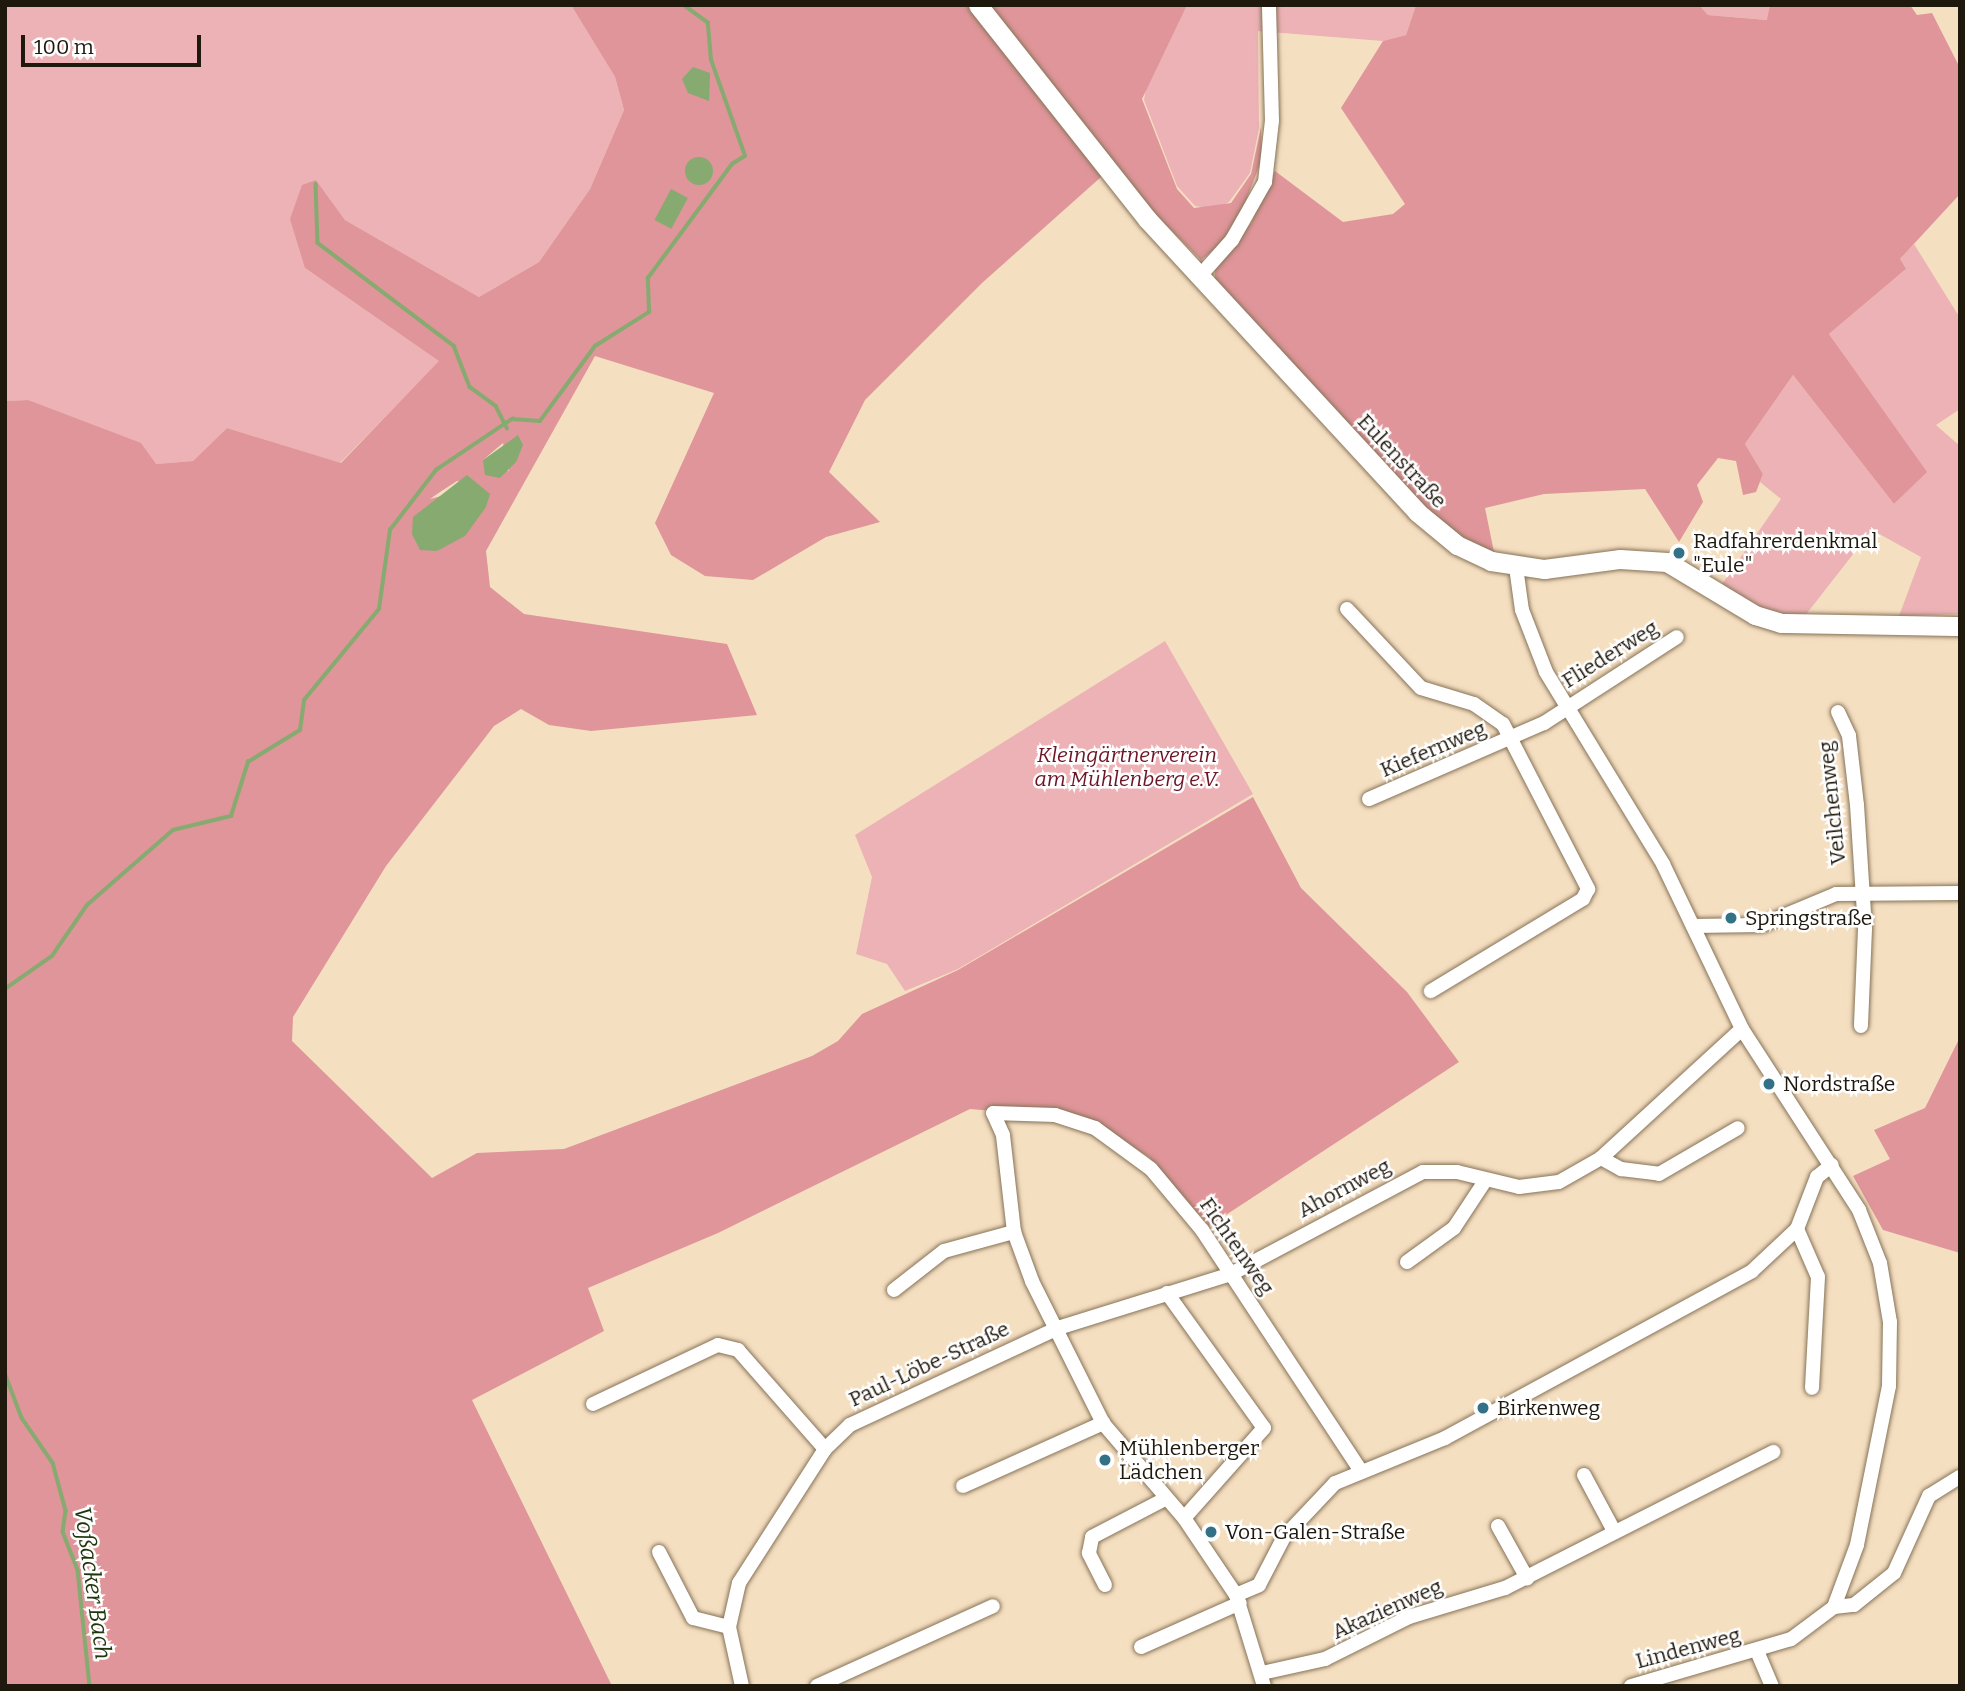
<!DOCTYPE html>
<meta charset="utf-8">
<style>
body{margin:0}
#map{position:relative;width:1965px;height:1691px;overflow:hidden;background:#f5dfc1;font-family:Bitter,serif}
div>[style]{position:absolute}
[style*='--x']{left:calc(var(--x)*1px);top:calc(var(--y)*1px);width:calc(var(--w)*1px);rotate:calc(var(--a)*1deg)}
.green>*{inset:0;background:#ecb2b5}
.forest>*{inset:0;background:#df9599}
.water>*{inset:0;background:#86aa70;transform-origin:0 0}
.round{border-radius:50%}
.stream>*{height:3.5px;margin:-1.75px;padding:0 1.75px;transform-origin:1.75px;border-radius:1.75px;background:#86aa70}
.roads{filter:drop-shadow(0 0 2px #877358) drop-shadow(0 0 2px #877358)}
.minor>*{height:14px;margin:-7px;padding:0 7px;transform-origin:7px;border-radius:7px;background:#fff}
.major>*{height:19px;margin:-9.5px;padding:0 9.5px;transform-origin:9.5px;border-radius:9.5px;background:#fff}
.dots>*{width:19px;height:19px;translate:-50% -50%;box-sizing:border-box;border:4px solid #fff;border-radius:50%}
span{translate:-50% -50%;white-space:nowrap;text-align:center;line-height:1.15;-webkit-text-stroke:5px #fff;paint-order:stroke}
.street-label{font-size:21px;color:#1f180d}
.poi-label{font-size:21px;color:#1f180d}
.left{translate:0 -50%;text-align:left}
.park-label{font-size:21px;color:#6c1526;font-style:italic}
.water-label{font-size:23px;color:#1e360c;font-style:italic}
.frame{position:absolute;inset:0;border:7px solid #1f180d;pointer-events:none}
.scale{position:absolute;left:21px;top:35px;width:180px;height:32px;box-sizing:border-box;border:4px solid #1f180d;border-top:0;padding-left:9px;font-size:21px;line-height:24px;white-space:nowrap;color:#1f180d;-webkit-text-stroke:5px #fff;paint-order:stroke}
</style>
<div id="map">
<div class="green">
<div style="clip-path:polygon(5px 5px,571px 5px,615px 77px,624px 110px,590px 189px,539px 262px,479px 297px,345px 220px,316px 180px,305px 268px,440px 361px,340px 463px,227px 428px,193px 461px,156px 464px,28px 400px,5px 401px)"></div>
<div style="clip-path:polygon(1187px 5px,1416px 5px,1406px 35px,1383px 41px,1258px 31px,1259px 128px,1250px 173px,1229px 202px,1214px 209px,1195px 206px,1177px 186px,1144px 100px,1148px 76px)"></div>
<div style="clip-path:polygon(1699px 5px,1770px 5px,1768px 20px,1708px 15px)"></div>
<div style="clip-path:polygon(1914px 244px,1960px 318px,1960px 409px,1936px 425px,1960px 446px,1960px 614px,1899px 616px,1921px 557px,1872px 530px,1804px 617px,1766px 613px,1722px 584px,1781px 499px,1760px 482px,1763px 474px,1745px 444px,1793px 375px,1894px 504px,1926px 472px,1829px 334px,1905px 270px,1900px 259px)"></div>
<div style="clip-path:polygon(1165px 641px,1253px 794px,958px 969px,905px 991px,887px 964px,856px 954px,872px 877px,855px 835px)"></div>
</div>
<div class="forest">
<div style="clip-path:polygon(evenodd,571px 5px,1187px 5px,1142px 99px,1177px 189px,1194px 208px,1231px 203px,1251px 174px,1261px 127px,1262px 159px,1243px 208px,1220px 245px,1201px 260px,1110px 169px,982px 283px,865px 400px,829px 472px,880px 522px,826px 537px,753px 580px,705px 576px,671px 555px,655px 523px,714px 393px,595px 356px,486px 551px,490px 587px,524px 614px,727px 644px,757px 715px,591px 731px,549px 725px,521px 709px,494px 726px,386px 866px,293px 1017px,292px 1041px,432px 1178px,477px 1153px,564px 1149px,812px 1056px,838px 1041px,862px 1014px,958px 970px,1253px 797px,1301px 888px,1407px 992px,1459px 1062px,1209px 1226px,1149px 1157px,1089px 1119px,970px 1109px,718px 1233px,588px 1288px,604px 1331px,472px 1400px,612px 1686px,5px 1686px,5px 401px,28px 400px,141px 443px,156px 464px,193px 461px,227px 428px,341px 463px,439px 361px,305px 268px,290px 219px,302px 185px,316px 180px,345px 220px,479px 297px,539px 262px,590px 189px,624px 110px,615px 77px,571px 5px,503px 443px,509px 471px,483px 460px,503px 443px,571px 5px,457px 481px,479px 486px,430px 499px,440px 492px,457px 481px)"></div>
<div style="clip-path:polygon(1416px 5px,1699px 5px,1708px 15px,1767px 20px,1770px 5px,1910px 5px,1917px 15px,1932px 13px,1960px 68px,1960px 194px,1900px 259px,1906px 269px,1829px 334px,1927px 472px,1894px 504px,1793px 375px,1745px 444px,1763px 474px,1756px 492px,1743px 495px,1736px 461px,1718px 458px,1697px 485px,1703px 502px,1679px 542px,1645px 489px,1544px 494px,1485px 508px,1495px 557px,1444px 529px,1215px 283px,1215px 270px,1251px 223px,1275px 171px,1343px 222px,1393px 214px,1405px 204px,1341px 108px,1383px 41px,1406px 35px)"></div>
<div style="clip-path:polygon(1960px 1037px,1960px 1253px,1883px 1230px,1853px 1176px,1890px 1159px,1874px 1130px,1925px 1108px)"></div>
</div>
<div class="water">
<div style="clip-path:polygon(693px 67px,710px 73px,709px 101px,688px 93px,682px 79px)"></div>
<div class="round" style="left:685px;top:157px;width:28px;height:28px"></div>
<div style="left:671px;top:189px;width:19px;height:35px;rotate:28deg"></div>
<div style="clip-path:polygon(518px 435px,523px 445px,516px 462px,500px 478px,485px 475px,483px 460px)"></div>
<div style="clip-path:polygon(467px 475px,490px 494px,486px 507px,465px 536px,437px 551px,420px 550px,412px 534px,413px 517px)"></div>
</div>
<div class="stream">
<div style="--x:316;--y:184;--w:59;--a:88.1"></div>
<div style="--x:318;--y:243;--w:171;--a:37.1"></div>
<div style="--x:454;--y:346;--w:44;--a:68.7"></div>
<div style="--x:470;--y:387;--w:32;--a:36"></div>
<div style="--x:496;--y:406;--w:25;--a:63"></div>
<div style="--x:5;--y:989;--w:57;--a:-35.1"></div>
<div style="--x:52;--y:956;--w:62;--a:-55.5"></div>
<div style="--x:87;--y:905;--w:114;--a:-41.1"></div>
<div style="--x:173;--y:830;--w:60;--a:-13.6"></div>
<div style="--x:231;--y:816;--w:57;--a:-72.5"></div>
<div style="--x:248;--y:762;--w:61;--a:-31.6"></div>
<div style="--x:300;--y:730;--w:30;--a:-82"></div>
<div style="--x:304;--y:700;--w:118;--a:-50.5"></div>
<div style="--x:379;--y:609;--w:80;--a:-82.1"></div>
<div style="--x:390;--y:530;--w:76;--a:-52.5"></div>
<div style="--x:436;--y:470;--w:92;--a:-33.9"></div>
<div style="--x:512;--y:419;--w:28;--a:4"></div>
<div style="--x:540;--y:421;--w:93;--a:-53.7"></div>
<div style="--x:595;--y:346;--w:64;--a:-32.2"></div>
<div style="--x:649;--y:312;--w:34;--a:-92"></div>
<div style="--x:648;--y:278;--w:142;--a:-53.6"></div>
<div style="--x:732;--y:164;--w:15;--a:-32"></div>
<div style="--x:745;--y:156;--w:102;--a:-109.5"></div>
<div style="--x:711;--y:60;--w:37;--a:-95"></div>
<div style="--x:708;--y:23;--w:31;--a:-144"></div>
<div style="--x:5;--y:1373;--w:48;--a:69.3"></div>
<div style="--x:22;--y:1418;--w:55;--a:55.4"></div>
<div style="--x:53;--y:1463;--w:50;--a:74.8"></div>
<div style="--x:66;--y:1511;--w:21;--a:98"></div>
<div style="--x:63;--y:1532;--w:41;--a:68.5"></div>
<div style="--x:78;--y:1570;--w:117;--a:84.1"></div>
</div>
<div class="roads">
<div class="minor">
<div style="--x:1199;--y:277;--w:50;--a:-48.3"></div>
<div style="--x:1232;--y:240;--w:67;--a:-60.4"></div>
<div style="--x:1265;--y:182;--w:61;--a:-83.5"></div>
<div style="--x:1272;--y:121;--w:116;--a:-91.5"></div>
<div style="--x:1516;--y:567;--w:43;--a:82.1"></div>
<div style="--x:1522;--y:610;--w:66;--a:68.8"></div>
<div style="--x:1546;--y:672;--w:225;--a:58.6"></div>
<div style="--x:1663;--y:864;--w:183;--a:64.4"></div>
<div style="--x:1742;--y:1029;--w:216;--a:57.1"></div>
<div style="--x:1859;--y:1210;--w:57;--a:68.4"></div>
<div style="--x:1880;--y:1263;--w:60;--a:80.4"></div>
<div style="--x:1890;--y:1322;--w:64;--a:90.9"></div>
<div style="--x:1889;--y:1386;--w:162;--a:101.4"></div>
<div style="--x:1857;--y:1545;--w:66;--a:110.4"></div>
<div style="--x:1834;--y:1607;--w:54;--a:143.3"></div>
<div style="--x:1791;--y:1639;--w:167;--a:163.6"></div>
<div style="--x:1347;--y:609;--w:108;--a:46.9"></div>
<div style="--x:1421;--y:688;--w:55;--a:16.8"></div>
<div style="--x:1474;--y:704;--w:35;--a:35"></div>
<div style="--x:1503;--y:724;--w:186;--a:62.7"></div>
<div style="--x:1588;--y:889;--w:11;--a:117"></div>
<div style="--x:1583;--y:899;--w:178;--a:148.8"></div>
<div style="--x:1838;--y:712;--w:26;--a:65"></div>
<div style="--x:1849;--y:736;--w:69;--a:83.4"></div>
<div style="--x:1857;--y:805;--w:124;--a:86.3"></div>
<div style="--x:1865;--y:929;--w:97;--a:92.4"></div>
<div style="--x:1369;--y:799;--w:191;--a:-23.5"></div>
<div style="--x:1544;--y:723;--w:158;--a:-32.9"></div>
<div style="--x:1693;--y:926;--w:69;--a:-0.8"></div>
<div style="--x:1762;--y:925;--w:80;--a:-22.7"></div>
<div style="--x:1836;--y:894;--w:124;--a:-0.5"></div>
<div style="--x:1601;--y:1158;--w:23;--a:29"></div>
<div style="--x:1621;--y:1169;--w:38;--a:7"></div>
<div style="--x:1659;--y:1174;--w:91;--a:-30.2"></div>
<div style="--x:1797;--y:1229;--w:52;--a:66.4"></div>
<div style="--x:1818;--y:1277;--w:111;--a:93.1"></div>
<div style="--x:1407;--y:1262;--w:58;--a:-35.9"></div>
<div style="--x:1454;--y:1228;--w:56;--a:-56.6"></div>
<div style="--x:894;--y:1290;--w:63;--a:-38"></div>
<div style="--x:944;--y:1251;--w:73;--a:-15.2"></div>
<div style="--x:1167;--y:1293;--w:166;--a:54.3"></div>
<div style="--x:1264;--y:1428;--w:120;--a:131.6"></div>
<div style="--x:593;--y:1404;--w:138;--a:-25.3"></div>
<div style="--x:718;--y:1345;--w:21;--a:14"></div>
<div style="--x:738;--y:1350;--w:132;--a:48.7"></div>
<div style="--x:1584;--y:1475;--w:64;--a:61.8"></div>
<div style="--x:963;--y:1486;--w:154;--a:-24.2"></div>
<div style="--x:1498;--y:1526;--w:60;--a:60.9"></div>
<div style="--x:659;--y:1552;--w:74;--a:62.7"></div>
<div style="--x:693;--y:1618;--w:37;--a:14"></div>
<div style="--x:1105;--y:1585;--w:36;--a:-117"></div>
<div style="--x:1089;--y:1553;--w:16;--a:-79"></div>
<div style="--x:1092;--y:1537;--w:82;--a:-27.5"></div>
<div style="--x:1236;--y:1595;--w:25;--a:-23"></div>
<div style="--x:1259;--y:1585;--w:54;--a:-62.5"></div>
<div style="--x:1284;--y:1537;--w:74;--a:-46.6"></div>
<div style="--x:1335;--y:1483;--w:119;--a:-22.2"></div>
<div style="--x:1445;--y:1438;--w:349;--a:-28.5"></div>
<div style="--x:1752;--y:1271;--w:62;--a:-43"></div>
<div style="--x:1797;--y:1229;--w:56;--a:-69"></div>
<div style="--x:1817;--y:1177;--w:19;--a:-39"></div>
<div style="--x:1834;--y:1607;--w:20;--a:-6"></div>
<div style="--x:1854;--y:1605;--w:51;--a:-38.7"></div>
<div style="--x:1894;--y:1573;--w:85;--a:-65.6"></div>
<div style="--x:1929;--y:1496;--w:36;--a:-32"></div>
<div style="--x:1141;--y:1647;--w:108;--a:-24"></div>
<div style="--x:1757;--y:1651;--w:38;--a:67"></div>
<div style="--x:1262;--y:1673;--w:65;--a:-12.5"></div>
<div style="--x:1325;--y:1659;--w:94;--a:-26.6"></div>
<div style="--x:1409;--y:1617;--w:100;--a:-16.8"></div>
<div style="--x:1505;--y:1588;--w:301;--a:-26.9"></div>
<div style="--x:742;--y:1686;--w:60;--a:-102.4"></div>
<div style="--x:729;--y:1627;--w:45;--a:-77.2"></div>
<div style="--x:739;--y:1583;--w:159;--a:-57.3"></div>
<div style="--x:825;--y:1449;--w:35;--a:-44"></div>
<div style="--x:850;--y:1425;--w:230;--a:-25"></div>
<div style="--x:1058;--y:1328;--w:181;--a:-17.3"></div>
<div style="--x:1231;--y:1274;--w:217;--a:-28"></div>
<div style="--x:1423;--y:1172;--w:34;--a:0"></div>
<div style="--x:1457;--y:1172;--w:64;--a:13.6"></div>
<div style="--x:1519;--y:1187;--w:40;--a:-7.1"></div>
<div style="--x:1559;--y:1182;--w:48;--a:-29.7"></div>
<div style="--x:1601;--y:1158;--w:191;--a:-42.5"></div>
<div style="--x:817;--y:1686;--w:193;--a:-24.4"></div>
<div style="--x:1264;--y:1686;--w:95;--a:-107.1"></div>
<div style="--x:1236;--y:1595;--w:93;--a:-124"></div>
<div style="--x:1184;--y:1518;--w:125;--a:-130.5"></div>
<div style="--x:1103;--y:1423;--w:159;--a:-116.6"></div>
<div style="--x:1032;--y:1281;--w:52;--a:-110.2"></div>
<div style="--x:1014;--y:1232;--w:98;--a:-96.5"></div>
<div style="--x:1003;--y:1135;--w:24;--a:-114"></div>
<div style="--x:993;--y:1113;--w:62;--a:1.8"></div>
<div style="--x:1055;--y:1115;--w:42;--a:18"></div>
<div style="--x:1095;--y:1128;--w:69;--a:36.2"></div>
<div style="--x:1151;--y:1169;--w:80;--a:50.1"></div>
<div style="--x:1202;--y:1230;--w:289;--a:56.6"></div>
</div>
<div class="major">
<div style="--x:978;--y:5;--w:273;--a:51.7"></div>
<div style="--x:1147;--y:219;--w:398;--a:47.3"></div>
<div style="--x:1417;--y:512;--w:52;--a:39.5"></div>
<div style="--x:1457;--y:545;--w:38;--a:25"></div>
<div style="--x:1491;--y:561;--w:54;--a:8.6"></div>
<div style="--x:1544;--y:569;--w:77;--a:-7.5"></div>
<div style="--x:1620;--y:559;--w:47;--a:3.7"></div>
<div style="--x:1667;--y:562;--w:103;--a:31.1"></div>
<div style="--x:1755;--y:615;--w:27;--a:17"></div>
<div style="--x:1781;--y:623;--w:179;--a:1"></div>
</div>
</div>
<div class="dots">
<div style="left:1679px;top:553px;background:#327186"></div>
<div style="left:1731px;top:918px;background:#327186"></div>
<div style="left:1769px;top:1084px;background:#327186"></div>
<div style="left:1483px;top:1408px;background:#327186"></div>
<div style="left:1105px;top:1460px;background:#327186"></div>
<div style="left:1211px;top:1532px;background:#327186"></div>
</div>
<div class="street-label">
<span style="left:1402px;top:461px;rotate:47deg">Eulenstraße</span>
<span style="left:1610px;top:654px;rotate:-32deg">Fliederweg</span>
<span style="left:1433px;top:749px;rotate:-23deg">Kiefernweg</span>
<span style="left:1832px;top:803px;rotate:-96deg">Veilchenweg</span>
<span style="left:1344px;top:1188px;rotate:-28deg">Ahornweg</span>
<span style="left:1237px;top:1246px;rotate:55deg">Fichtenweg</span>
<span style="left:929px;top:1364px;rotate:-25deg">Paul-Löbe-Straße</span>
<span style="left:1387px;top:1609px;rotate:-24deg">Akazienweg</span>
<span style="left:1688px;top:1648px;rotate:-15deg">Lindenweg</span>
</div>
<div class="poi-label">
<span class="left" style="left:1693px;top:553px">Radfahrerdenkmal<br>"Eule"</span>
<span class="left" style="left:1745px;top:918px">Springstraße</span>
<span class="left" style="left:1783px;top:1084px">Nordstraße</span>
<span class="left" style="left:1497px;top:1408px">Birkenweg</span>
<span class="left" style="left:1119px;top:1460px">Mühlenberger<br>Lädchen</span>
<span class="left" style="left:1225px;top:1532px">Von-Galen-Straße</span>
</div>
<div class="park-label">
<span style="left:1127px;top:767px">Kleingärtnerverein<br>am Mühlenberg e.V.</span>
</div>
<div class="water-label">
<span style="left:93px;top:1583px;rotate:82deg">Voßacker Bach</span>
</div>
<div class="frame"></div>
<div class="scale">100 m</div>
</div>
